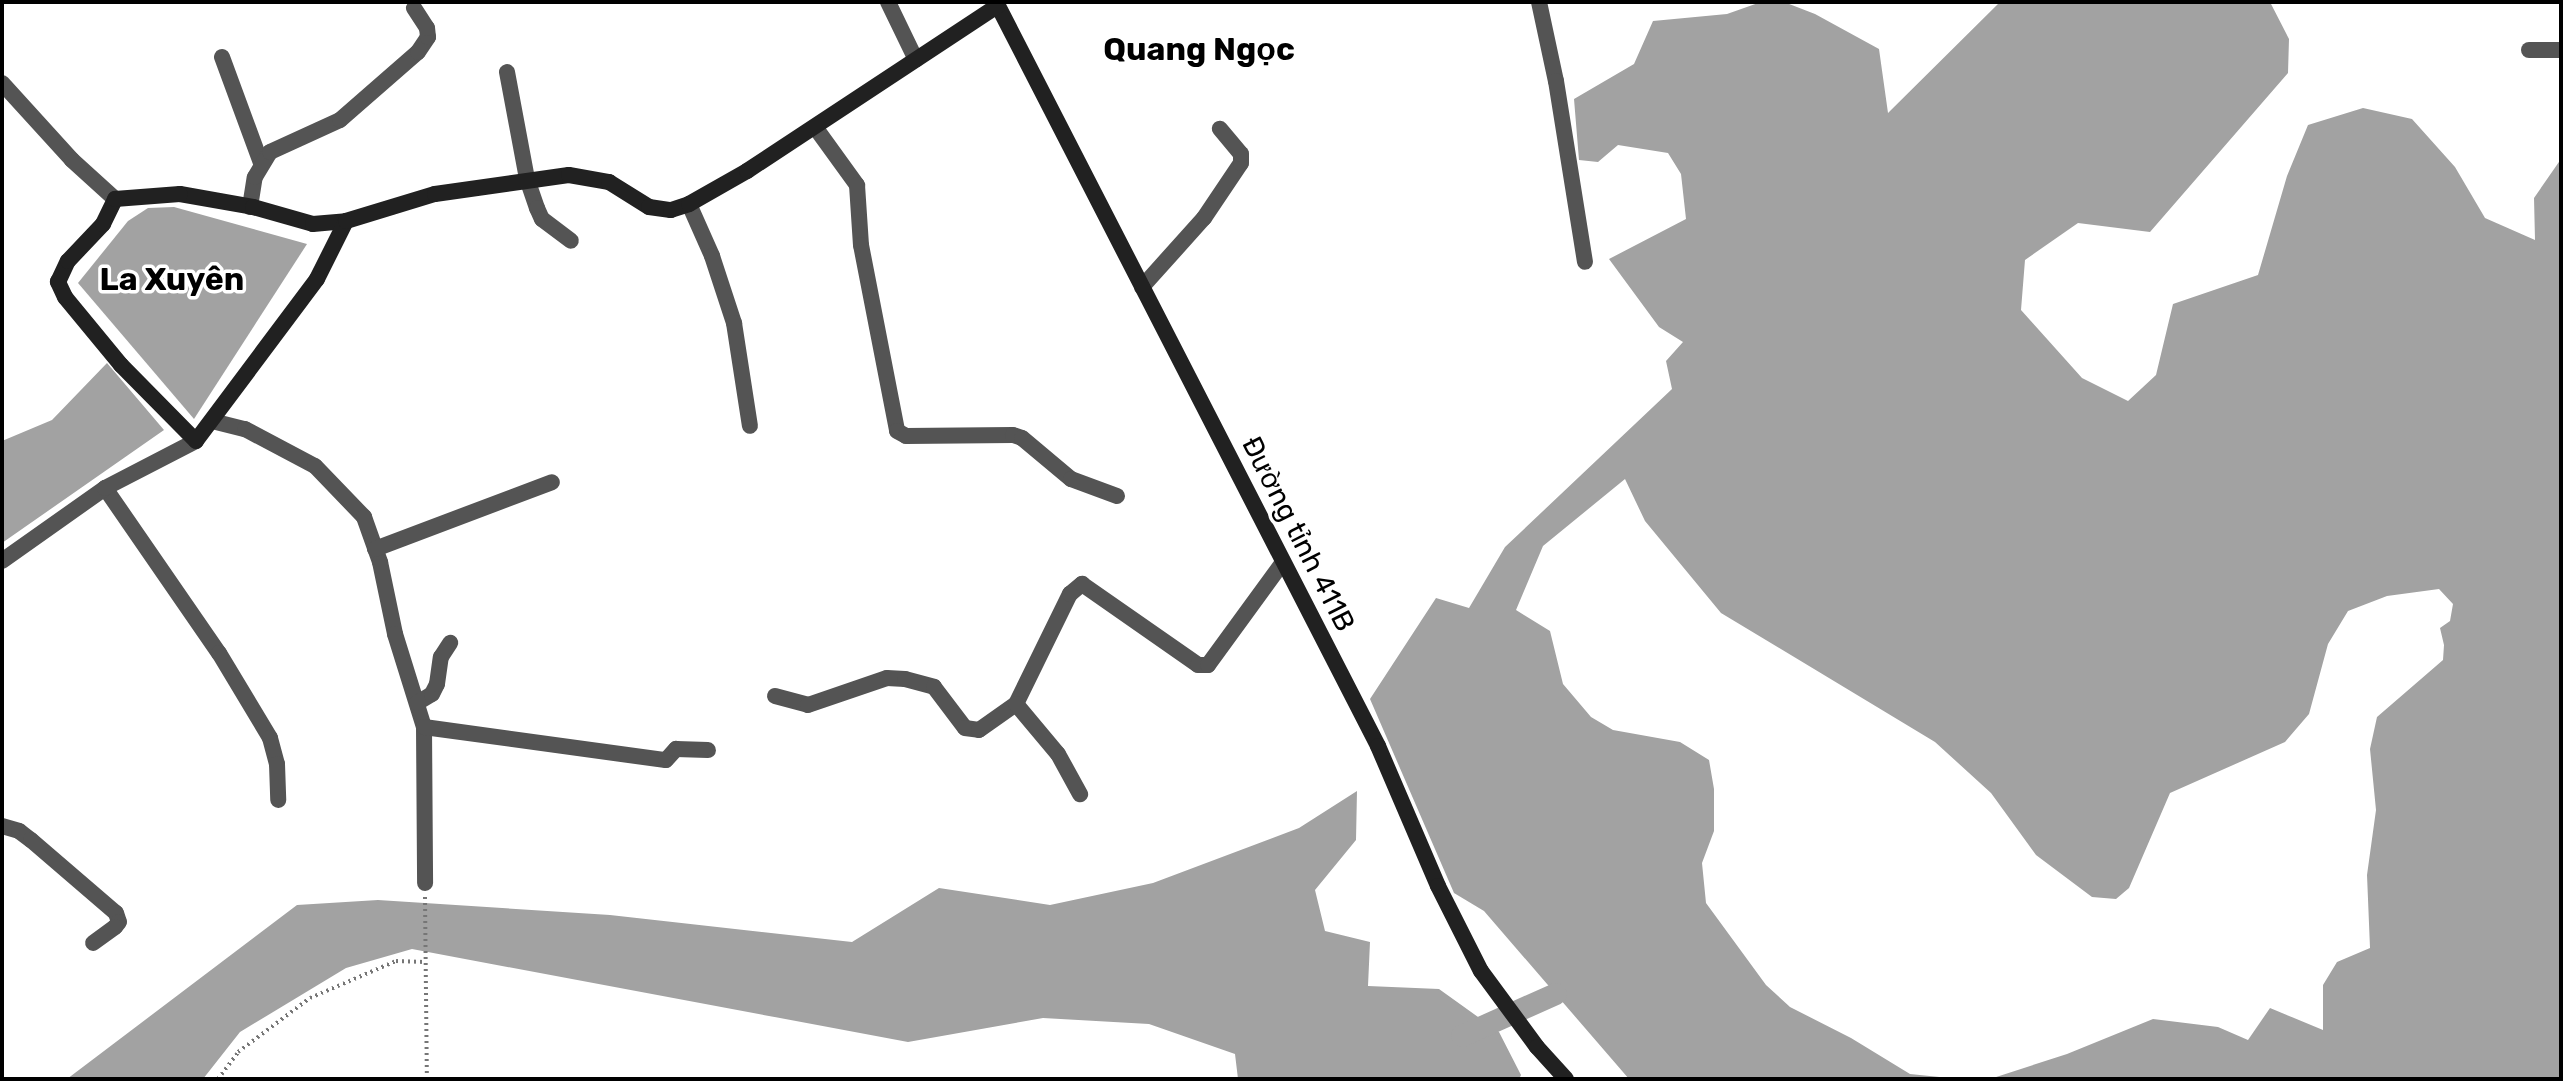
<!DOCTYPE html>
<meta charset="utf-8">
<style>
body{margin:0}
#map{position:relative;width:2563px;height:1081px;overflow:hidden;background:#fff;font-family:Rubik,sans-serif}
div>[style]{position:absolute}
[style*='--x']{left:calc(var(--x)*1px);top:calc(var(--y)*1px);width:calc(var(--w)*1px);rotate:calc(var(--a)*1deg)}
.water>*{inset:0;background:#a2a2a2}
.canal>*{height:22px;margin:-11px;padding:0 11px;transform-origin:11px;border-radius:11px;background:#a2a2a2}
.path>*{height:4px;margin-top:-2px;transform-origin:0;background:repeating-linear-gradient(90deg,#767676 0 2px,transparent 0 6px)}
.street>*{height:16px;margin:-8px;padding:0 8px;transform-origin:8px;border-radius:8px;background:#545454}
.secondary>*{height:16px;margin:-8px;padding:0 8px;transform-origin:8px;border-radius:8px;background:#212121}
span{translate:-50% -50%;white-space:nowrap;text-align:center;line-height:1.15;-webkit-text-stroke:7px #fff;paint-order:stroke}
.street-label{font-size:28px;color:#000}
.quarter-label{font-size:32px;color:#000;font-weight:700}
.frame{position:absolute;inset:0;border:4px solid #000;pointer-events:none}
</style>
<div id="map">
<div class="water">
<div style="clip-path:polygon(1761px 2px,1784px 2px,1815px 14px,1879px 49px,1888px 113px,2000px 2px,2270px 2px,2289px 39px,2288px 73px,2150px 232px,2078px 223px,2025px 260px,2021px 310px,2082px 378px,2128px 401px,2156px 375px,2173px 304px,2258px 275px,2287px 176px,2308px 125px,2363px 108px,2412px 119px,2455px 167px,2485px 218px,2535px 240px,2534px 198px,2561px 159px,2561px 1079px,1990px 1079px,2067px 1054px,2153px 1019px,2218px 1027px,2248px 1040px,2270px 1008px,2323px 1030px,2323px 985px,2337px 962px,2370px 948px,2367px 875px,2376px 810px,2370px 749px,2377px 717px,2443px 660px,2444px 645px,2440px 628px,2450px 621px,2453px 604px,2439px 589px,2387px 596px,2348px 611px,2328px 644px,2309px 714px,2285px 742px,2170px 793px,2129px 888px,2116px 899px,2092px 897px,2036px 855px,1991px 793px,1935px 742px,1721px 613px,1645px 521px,1625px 479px,1543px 546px,1516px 610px,1550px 631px,1563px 684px,1591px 717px,1613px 730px,1680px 742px,1709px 760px,1714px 789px,1714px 831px,1702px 863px,1706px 903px,1766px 985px,1790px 1007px,1851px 1038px,1910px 1074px,1959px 1079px,1629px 1079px,1484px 911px,1454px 893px,1370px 699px,1436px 598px,1469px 608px,1505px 547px,1672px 389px,1666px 361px,1683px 342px,1659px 327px,1609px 259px,1686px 219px,1681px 174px,1668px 153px,1618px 145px,1598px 162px,1579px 160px,1574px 99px,1634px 64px,1653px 21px,1727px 14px)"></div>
<div style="clip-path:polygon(174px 207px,307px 244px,194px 419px,78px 283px,128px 221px,148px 208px)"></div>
<div style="clip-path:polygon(107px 363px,164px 430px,2px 543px,2px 441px,52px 420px)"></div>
<div style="clip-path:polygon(1357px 791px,1356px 840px,1315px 890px,1325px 931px,1370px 942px,1368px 986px,1439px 989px,1499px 1032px,1521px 1075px,1519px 1079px,1238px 1079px,1235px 1054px,1149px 1024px,1043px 1018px,908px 1042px,412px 949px,346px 968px,240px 1032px,203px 1079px,67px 1079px,297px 905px,378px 900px,610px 915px,852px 942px,939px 888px,1050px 905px,1153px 883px,1299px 828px)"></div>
</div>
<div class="canal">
<div style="--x:1462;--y:1036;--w:103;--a:-24.1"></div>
</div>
<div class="path">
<div style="--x:425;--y:897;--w:182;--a:89.4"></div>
<div style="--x:218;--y:1079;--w:34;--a:-53"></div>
<div style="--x:238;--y:1052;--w:90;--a:-36.9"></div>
<div style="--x:310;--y:998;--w:94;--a:-23.3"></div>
<div style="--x:396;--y:961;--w:29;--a:2"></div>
</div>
<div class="street">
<div style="--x:888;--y:2;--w:64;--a:64.2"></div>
<div style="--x:1539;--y:2;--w:81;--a:77.9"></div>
<div style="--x:1556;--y:81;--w:183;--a:80.9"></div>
<div style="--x:2529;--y:50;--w:32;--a:0"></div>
<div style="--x:222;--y:57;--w:113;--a:69.8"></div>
<div style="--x:507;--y:72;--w:109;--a:79.4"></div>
<div style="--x:527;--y:179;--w:31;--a:71"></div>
<div style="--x:537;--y:208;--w:12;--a:66"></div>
<div style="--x:542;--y:219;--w:36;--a:37"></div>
<div style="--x:2;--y:83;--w:104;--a:47.7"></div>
<div style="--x:72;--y:160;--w:58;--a:42.2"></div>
<div style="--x:815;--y:127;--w:72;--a:54.1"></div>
<div style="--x:857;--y:185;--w:60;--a:86.2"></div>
<div style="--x:861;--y:245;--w:189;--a:79"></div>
<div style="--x:897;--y:431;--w:10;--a:29"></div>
<div style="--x:906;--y:436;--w:107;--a:-0.5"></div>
<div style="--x:1013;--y:435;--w:9;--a:18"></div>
<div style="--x:1022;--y:438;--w:64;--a:39.9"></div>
<div style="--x:1071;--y:479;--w:49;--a:20.3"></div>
<div style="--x:689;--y:204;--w:57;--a:66.1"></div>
<div style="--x:712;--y:256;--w:71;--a:71.8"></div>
<div style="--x:734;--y:323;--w:104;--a:81.2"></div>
<div style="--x:250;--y:207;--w:30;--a:-81"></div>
<div style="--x:255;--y:177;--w:29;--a:-59"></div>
<div style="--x:270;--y:152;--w:77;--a:-24.6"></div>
<div style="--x:340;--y:120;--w:103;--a:-41.1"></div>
<div style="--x:418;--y:52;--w:18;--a:-56"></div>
<div style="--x:428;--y:37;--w:9;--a:-96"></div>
<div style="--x:427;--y:28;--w:24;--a:-123"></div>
<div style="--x:1142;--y:287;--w:93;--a:-48.1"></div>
<div style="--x:1204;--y:218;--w:66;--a:-56.1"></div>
<div style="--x:1241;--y:163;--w:9;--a:-90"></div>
<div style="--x:1241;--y:154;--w:33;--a:-130"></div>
<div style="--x:212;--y:421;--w:34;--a:14"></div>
<div style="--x:245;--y:429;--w:79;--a:27.9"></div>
<div style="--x:315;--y:466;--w:71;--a:46.1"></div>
<div style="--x:364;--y:517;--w:48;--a:70.4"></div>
<div style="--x:380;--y:562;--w:74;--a:78.2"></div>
<div style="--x:395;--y:634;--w:97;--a:72.7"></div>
<div style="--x:424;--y:727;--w:156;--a:89.6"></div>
<div style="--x:105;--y:488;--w:201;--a:55.4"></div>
<div style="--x:219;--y:653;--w:99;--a:59"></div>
<div style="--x:270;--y:738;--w:27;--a:75"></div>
<div style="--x:277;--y:764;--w:36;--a:88"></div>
<div style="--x:375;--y:549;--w:189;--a:-20.7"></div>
<div style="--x:2;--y:561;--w:126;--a:-35.3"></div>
<div style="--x:105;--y:488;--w:102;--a:-27.3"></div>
<div style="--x:775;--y:696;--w:34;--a:15"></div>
<div style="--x:808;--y:705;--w:83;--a:-18.9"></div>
<div style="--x:887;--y:678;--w:18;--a:3"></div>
<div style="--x:905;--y:679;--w:30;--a:15"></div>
<div style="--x:934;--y:687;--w:51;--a:52.9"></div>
<div style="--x:965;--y:728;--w:14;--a:8"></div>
<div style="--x:979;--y:730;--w:45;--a:-35.1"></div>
<div style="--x:1016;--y:704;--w:123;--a:-63.9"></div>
<div style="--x:1070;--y:594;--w:16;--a:-40"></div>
<div style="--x:1082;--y:584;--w:141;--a:34.9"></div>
<div style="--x:1198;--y:665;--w:10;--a:0"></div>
<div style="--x:1208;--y:665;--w:127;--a:-53.9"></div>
<div style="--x:417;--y:703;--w:17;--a:-31"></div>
<div style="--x:432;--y:694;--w:11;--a:-63"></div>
<div style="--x:437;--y:684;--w:27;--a:-82"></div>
<div style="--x:441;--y:657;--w:17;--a:-57"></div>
<div style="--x:1016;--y:704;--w:65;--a:50"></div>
<div style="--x:1058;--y:754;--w:46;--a:61.2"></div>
<div style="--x:424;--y:727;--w:244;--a:7.8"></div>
<div style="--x:666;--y:760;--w:15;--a:-48"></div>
<div style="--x:676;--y:749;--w:32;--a:2"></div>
<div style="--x:2;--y:826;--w:18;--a:16"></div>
<div style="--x:19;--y:831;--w:15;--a:37"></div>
<div style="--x:31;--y:840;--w:112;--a:40.7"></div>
<div style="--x:116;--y:913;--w:9;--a:72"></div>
<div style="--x:119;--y:922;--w:6;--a:129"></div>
<div style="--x:115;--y:927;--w:27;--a:144"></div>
</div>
<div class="secondary">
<div style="--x:996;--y:2;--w:836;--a:62.82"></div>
<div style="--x:1378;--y:746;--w:152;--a:66.8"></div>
<div style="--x:1438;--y:886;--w:95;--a:63.2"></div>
<div style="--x:1481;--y:971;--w:94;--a:53.6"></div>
<div style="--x:1537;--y:1047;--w:43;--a:47.8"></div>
<div style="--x:180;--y:194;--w:74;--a:10.1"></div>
<div style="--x:253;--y:207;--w:62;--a:15.8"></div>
<div style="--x:313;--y:224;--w:33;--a:-5"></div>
<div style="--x:346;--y:221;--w:65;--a:116.6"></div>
<div style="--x:317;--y:279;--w:202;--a:126.8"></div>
<div style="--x:196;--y:441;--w:107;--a:-134.6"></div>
<div style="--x:121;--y:365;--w:88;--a:-129.5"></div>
<div style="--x:65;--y:297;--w:17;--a:-115"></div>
<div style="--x:58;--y:282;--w:23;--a:-65"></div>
<div style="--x:68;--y:261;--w:51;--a:-46.6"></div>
<div style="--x:103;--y:224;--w:28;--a:-64"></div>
<div style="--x:115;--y:199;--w:65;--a:-4.4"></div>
<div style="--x:346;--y:221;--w:93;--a:-16.9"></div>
<div style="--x:435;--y:194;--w:135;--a:-8.1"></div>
<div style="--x:569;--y:175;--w:41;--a:9.9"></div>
<div style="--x:609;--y:182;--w:47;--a:32"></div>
<div style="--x:649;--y:207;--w:22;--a:8"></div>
<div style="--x:671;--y:210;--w:19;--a:-18"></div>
<div style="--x:689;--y:204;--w:67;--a:-29.6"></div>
<div style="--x:747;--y:171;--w:300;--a:-33.4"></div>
</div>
<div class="street-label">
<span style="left:1298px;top:534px;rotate:63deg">Đường tỉnh 411B</span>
</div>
<div class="quarter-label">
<span style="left:1199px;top:49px">Quang Ngọc</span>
<span style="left:172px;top:279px">La Xuyên</span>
</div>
<div class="frame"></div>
</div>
